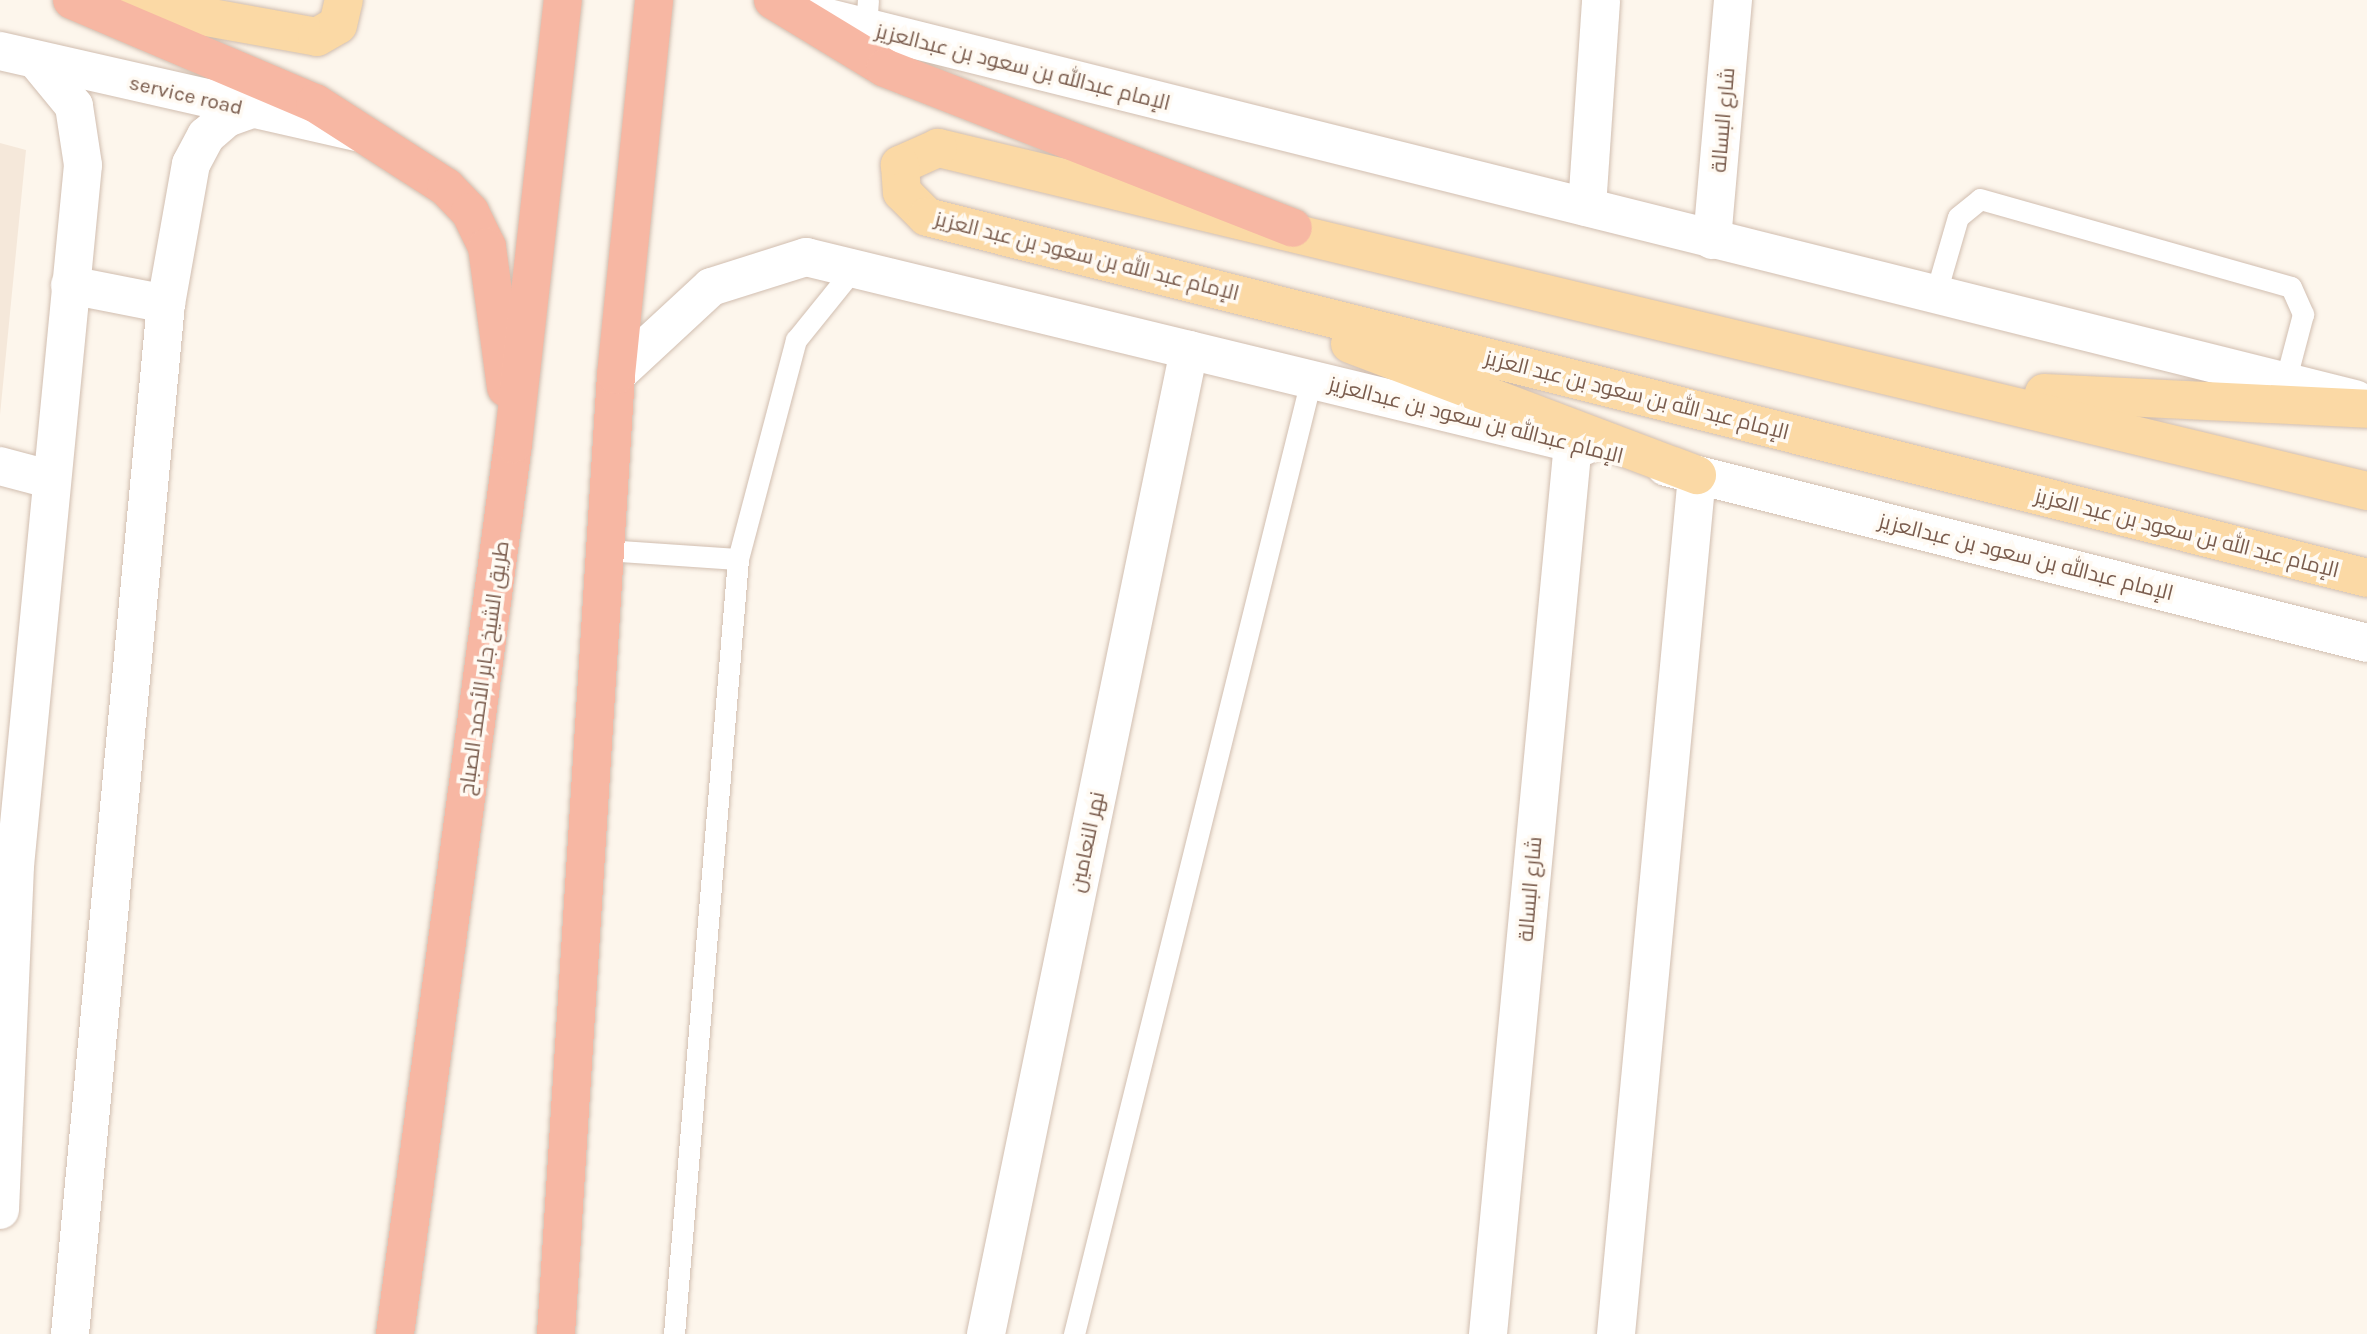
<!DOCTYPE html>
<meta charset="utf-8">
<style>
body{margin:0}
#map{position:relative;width:2367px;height:1334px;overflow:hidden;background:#fdf6ec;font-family:Karla,Cairo,sans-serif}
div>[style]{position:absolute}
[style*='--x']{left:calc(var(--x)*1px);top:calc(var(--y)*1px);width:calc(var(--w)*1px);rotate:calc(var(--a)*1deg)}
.residential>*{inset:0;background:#f5e8da}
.roads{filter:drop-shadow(0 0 2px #d1beb0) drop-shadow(0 0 2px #d1beb0)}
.lane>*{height:21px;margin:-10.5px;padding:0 10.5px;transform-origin:10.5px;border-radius:10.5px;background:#fff}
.street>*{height:38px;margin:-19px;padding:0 19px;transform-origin:19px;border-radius:19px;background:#fff}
.secondary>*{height:38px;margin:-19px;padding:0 19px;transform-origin:19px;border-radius:19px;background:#fff}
.primary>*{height:38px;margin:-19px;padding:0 19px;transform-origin:19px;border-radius:19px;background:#fbd9a5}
.highway>*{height:38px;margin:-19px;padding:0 19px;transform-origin:19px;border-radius:19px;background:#f7b7a3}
span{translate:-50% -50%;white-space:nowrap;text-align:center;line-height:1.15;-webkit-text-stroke:7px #fffaf3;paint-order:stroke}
.street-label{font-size:21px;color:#7a5c4d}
</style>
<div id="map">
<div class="residential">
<div style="clip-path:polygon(0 143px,26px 150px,0 415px)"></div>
</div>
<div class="roads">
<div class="lane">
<div style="--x:866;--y:28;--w:28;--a:-86"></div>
<div style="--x:1935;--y:296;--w:82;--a:-73.8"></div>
<div style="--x:1958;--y:217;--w:28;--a:-39"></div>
<div style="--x:1980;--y:199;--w:323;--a:15.8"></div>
<div style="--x:2291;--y:287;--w:30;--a:66"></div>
<div style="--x:2303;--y:314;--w:70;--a:104.8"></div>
<div style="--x:605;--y:550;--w:133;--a:3.9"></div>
<div style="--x:674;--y:1334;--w:778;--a:-85.28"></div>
<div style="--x:738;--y:559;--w:227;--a:-75.2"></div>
<div style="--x:796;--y:340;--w:92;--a:-51.1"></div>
<div style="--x:1074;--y:1334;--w:983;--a:-76.05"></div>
</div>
<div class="street">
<div style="--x:1587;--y:207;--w:207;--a:-86.1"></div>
<div style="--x:1712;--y:240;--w:241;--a:-85"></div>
<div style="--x:0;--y:466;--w:51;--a:14.9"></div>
<div style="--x:986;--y:1334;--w:1005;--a:-78.34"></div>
<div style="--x:1488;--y:1334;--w:895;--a:-84.55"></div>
<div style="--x:1616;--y:1334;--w:863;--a:-84.61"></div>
</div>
<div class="secondary">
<div style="--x:800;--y:11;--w:1603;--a:14.01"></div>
<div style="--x:0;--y:51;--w:369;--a:12.8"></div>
<div style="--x:70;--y:285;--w:98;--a:11.2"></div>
<div style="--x:616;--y:375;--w:129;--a:-42.8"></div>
<div style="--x:711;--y:287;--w:100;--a:-17.5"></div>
<div style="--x:806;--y:257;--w:801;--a:13.65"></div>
<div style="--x:1666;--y:467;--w:723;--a:14.09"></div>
<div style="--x:0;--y:1210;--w:344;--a:-87.5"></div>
<div style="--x:15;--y:866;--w:704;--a:-84.46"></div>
<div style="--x:83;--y:165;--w:60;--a:-98.7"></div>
<div style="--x:74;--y:106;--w:58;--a:-129.4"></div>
<div style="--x:70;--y:1334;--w:1034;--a:-84.68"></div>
<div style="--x:166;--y:304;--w:142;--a:-79.9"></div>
<div style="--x:191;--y:164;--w:32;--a:-62"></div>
<div style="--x:206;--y:136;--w:28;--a:-41"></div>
<div style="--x:227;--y:118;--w:23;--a:-20"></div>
</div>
<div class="primary">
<div style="--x:112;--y:0;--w:208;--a:10.2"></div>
<div style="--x:317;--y:37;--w:24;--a:-30"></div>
<div style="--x:338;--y:25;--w:26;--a:-77"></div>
<div style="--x:1350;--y:344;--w:371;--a:20.7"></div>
<div style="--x:2044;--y:393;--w:323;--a:2.8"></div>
<div style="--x:2367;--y:491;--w:1470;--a:-166.5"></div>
<div style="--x:938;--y:148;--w:42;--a:155.9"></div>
<div style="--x:900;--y:165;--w:27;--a:86"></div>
<div style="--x:902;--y:192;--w:35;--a:45"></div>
<div style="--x:927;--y:217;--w:1485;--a:14.07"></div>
</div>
<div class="highway">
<div style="--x:72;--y:0;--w:264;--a:23"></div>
<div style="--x:315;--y:103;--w:156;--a:32.7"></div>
<div style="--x:446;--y:187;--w:35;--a:46"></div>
<div style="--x:470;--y:212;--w:39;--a:64"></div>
<div style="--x:487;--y:247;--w:142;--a:82.3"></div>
<div style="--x:773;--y:0;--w:131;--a:31.3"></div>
<div style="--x:885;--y:68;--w:438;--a:21.4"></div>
<div style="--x:395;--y:1334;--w:898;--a:-82.45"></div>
<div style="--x:513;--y:444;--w:447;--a:-83.6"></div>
<div style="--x:556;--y:1334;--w:961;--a:-86.42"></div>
<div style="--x:616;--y:375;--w:377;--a:-84.2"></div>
</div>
</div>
<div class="street-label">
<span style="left:1023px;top:67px;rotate:14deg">الإمام عبدالله بن سعود بن عبدالعزيز</span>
<span style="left:186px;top:95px;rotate:13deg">service road</span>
<span style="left:1723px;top:120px;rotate:-85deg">شارع البسالة</span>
<span style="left:1087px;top:256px;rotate:14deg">الإمام عبد الله بن سعود بن عبد العزيز</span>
<span style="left:1637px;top:395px;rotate:14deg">الإمام عبد الله بن سعود بن عبد العزيز</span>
<span style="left:1476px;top:420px;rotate:14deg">الإمام عبدالله بن سعود بن عبدالعزيز</span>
<span style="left:2187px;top:533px;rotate:14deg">الإمام عبد الله بن سعود بن عبد العزيز</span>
<span style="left:2026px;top:557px;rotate:14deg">الإمام عبدالله بن سعود بن عبدالعزيز</span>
<span style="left:484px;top:668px;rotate:-82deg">طريق الشيخ جابر الأحمد الصباح</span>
<span style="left:1087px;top:842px;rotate:-78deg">نهر النعامين</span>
<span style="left:1530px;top:889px;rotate:-85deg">شارع البسالة</span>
</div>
</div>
